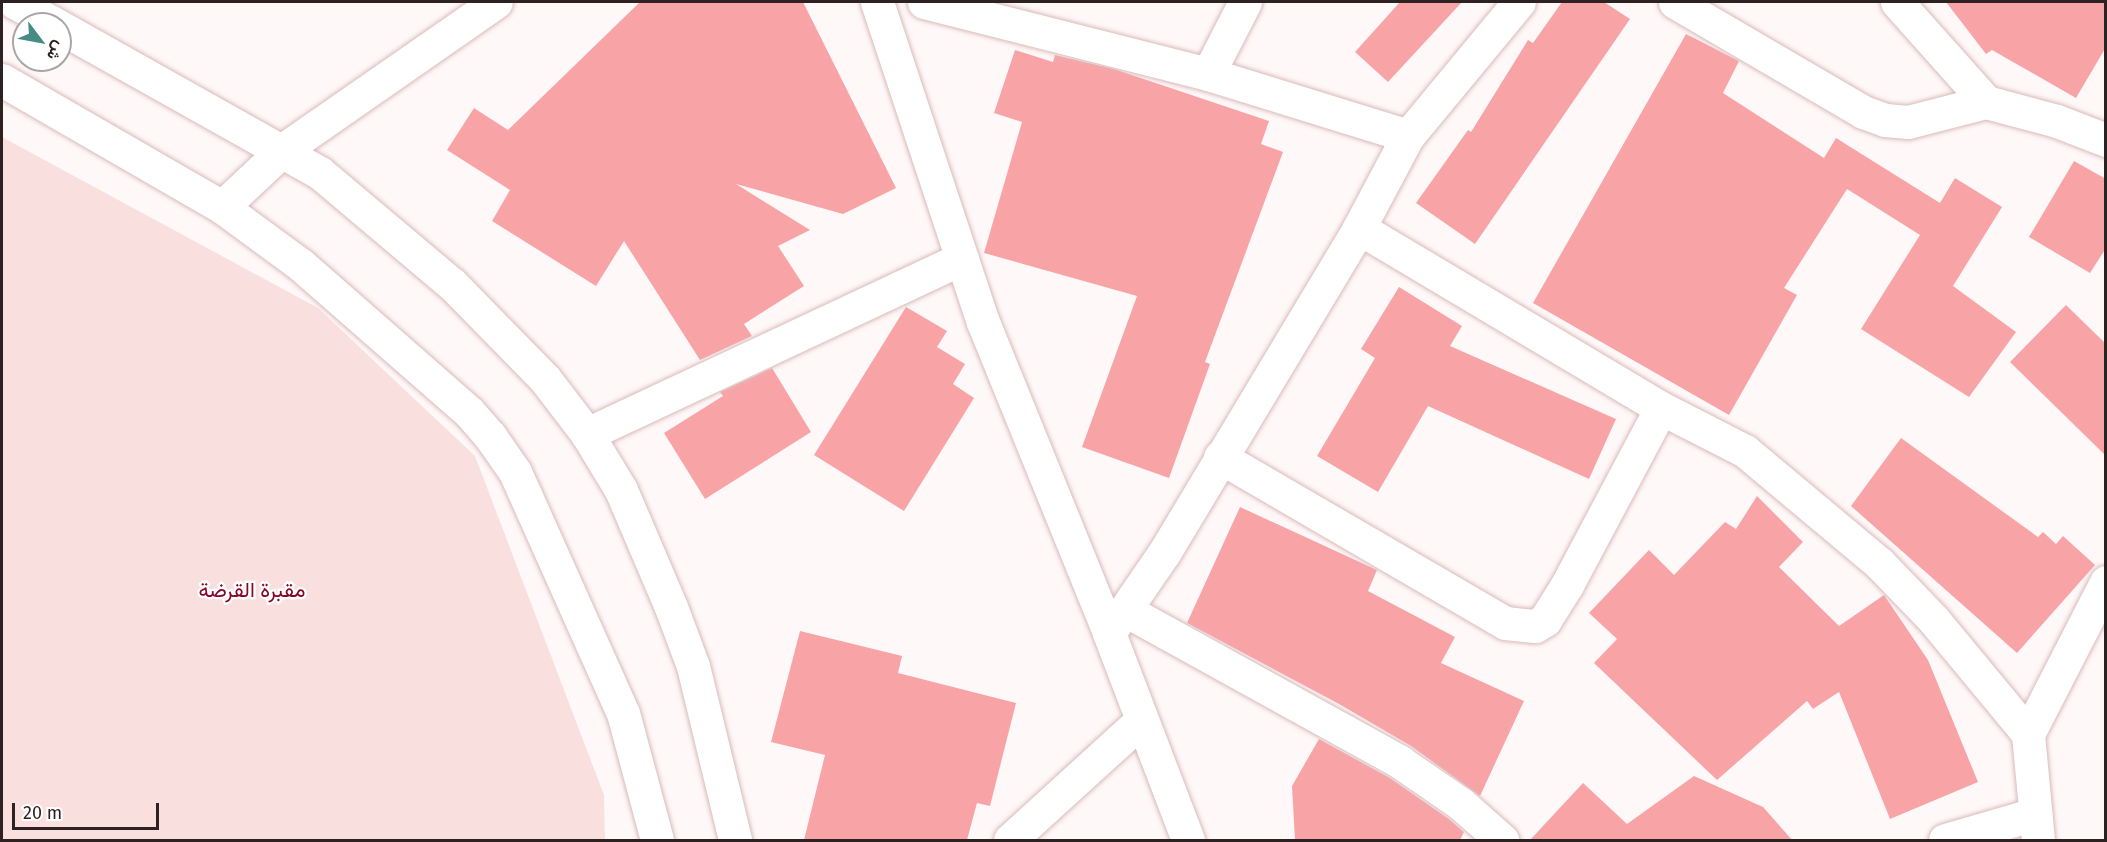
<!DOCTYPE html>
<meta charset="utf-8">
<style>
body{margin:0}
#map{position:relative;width:2107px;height:842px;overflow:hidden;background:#fff8f8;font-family:"Fira Sans",Vazirmatn,sans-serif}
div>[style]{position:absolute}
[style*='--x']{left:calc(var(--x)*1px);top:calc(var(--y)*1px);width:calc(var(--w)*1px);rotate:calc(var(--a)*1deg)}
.green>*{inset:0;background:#fadfdf}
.building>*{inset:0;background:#f8a4a7}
.roads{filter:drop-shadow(0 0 2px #dababa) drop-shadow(0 0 2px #dababa)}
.minor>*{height:33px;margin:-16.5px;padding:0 16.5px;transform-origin:16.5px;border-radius:16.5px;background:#fff}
.major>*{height:33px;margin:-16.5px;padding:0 16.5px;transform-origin:16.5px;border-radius:16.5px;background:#fff}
span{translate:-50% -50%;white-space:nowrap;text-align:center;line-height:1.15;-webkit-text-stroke:4.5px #fff;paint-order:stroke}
.park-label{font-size:21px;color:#850626}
.frame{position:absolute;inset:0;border:3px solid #2d2121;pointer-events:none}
.north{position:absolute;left:12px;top:12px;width:60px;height:60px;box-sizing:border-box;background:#fff;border:2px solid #aba6a6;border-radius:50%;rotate:122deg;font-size:16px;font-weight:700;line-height:24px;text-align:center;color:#2d2121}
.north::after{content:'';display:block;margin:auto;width:21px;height:27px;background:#458c85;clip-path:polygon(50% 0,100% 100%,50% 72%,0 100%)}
.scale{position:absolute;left:12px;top:803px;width:147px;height:27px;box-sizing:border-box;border:3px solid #2d2121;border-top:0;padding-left:8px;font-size:18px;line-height:21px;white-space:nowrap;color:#2d2121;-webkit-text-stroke:4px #fff;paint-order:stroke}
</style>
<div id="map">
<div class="green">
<div style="clip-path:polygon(2px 137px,318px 308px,475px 456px,604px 795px,605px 840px,2px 840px)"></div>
</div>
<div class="building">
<div style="clip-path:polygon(640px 2px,803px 2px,896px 188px,843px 214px,736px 184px,810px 230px,778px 246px,804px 286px,744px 324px,752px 336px,700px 360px,624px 241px,596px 286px,492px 221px,510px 190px,447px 150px,474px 108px,508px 130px)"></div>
<div style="clip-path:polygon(1400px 2px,1462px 2px,1388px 82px,1355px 52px)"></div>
<div style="clip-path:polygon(1562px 2px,1604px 2px,1630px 19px,1475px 244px,1416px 203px,1468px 130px,1471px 132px,1528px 40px,1533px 43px)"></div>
<div style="clip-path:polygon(1946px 2px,2106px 2px,2106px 47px,2076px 98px,1992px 50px,1986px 54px)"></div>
<div style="clip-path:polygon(1686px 34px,1739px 61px,1723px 93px,1824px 158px,1836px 138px,1940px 203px,1955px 178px,2002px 207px,1953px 286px,2016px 332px,1969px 397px,1861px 329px,1920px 235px,1847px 189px,1784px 288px,1797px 295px,1729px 415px,1533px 303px)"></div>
<div style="clip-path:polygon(1015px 50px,1053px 62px,1055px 55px,1114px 69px,1269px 121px,1261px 144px,1283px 152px,1205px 362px,1210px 364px,1169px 478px,1082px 447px,1137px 296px,984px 253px,1022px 122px,994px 113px)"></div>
<div style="clip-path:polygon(2074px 161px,2106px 179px,2106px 248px,2090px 273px,2029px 237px)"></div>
<div style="clip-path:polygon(1399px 287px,1462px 326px,1450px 346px,1616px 419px,1589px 479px,1428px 406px,1378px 492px,1317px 456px,1375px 358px,1361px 349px)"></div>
<div style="clip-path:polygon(2066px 305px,2106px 344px,2106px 456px,2010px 362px)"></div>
<div style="clip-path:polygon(906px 307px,947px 331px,937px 347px,965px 364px,953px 384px,974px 398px,904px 511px,814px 455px)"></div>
<div style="clip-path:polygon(772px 368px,811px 432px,705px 499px,664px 433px,723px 396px,720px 392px)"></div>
<div style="clip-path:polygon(1901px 438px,2038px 537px,2043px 532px,2056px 544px,2063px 536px,2095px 565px,2017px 653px,1851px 506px)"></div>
<div style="clip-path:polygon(1757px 496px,1803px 542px,1779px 567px,1839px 626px,1884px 595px,1886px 598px,1928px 660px,1978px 782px,1890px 819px,1839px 692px,1813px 709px,1807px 701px,1717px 780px,1594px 663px,1617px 639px,1589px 613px,1649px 550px,1674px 575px,1725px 522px,1736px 529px)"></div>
<div style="clip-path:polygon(1240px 507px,1377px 570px,1368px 591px,1455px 637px,1441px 663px,1524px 701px,1480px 796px,1411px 746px,1339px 704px,1187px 623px)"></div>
<div style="clip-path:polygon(800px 631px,902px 656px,898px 673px,1016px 703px,990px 806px,977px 803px,967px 840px,804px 840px,825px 755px,771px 742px)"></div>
<div style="clip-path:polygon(1319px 739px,1390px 778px,1449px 819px,1464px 832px,1460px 840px,1295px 840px,1292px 786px)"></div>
<div style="clip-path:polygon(1694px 776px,1763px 807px,1792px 840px,1530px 840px,1583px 783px,1627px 824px)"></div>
</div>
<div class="roads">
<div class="minor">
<div style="--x:877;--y:2;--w:337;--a:71.7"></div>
<div style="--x:983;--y:322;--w:336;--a:67.9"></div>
<div style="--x:1109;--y:633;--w:222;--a:69.1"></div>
<div style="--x:924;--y:2;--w:293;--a:14.2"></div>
<div style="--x:1208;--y:74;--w:209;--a:17.2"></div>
<div style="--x:1675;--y:2;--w:218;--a:30.3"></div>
<div style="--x:1863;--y:112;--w:23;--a:20"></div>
<div style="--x:1885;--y:120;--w:23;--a:5"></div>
<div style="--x:1908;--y:122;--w:81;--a:-14.4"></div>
<div style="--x:1986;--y:102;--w:73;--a:15"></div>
<div style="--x:2057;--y:121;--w:53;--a:21.2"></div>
<div style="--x:1897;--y:2;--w:134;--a:48.3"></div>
<div style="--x:1208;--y:74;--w:81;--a:-62.8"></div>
<div style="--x:222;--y:207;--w:83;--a:-43.1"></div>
<div style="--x:283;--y:150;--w:259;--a:-34.8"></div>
<div style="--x:1359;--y:228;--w:352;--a:30.8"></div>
<div style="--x:1661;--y:408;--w:94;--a:27.1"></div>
<div style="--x:1745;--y:451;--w:175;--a:39.9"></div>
<div style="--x:1879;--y:563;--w:78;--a:46"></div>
<div style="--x:1933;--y:619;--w:149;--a:50.4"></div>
<div style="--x:587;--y:434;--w:414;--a:-25.1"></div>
<div style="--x:1220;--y:457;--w:330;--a:30.2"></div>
<div style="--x:1505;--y:623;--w:30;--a:6"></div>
<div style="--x:1535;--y:626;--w:12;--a:-31"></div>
<div style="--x:1545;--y:620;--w:41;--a:-57.8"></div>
<div style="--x:1567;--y:585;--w:200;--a:-62"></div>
<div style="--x:1127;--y:611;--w:312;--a:28.9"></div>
<div style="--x:1400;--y:762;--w:74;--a:34.5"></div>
<div style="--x:1461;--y:804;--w:55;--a:41.3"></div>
<div style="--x:1109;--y:633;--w:97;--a:-55.5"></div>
<div style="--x:1164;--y:553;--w:379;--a:-59"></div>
<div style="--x:1359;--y:228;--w:104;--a:-62"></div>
<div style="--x:1408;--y:136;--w:174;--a:-50.4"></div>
<div style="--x:1010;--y:840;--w:177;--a:-42.3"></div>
<div style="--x:1945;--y:840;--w:94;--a:-16.1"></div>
<div style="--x:2038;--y:840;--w:106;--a:-95.4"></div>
<div style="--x:2028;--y:734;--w:171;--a:-62.8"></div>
</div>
<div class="major">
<div style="--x:14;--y:2;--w:47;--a:28.2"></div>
<div style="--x:60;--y:27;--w:298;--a:29.3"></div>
<div style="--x:320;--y:173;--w:172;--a:40.1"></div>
<div style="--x:452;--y:284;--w:133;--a:45.6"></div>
<div style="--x:545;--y:379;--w:69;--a:52.6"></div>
<div style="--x:587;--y:434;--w:66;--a:58.7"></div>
<div style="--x:621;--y:490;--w:127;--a:66.9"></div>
<div style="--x:671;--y:607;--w:63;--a:69.6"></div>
<div style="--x:693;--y:666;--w:179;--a:76.4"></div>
<div style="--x:2;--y:80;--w:254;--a:30"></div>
<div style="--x:222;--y:207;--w:98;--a:36.3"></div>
<div style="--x:301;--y:265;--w:223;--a:41.2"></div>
<div style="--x:469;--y:412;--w:32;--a:49"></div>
<div style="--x:490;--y:436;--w:44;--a:55.2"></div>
<div style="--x:515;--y:472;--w:264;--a:65.9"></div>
<div style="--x:623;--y:713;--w:131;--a:75"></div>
</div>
</div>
<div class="park-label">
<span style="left:252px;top:590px">مقبرة القرضة</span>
</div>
<div class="frame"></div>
<div class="north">ش</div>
<div class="scale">20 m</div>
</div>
